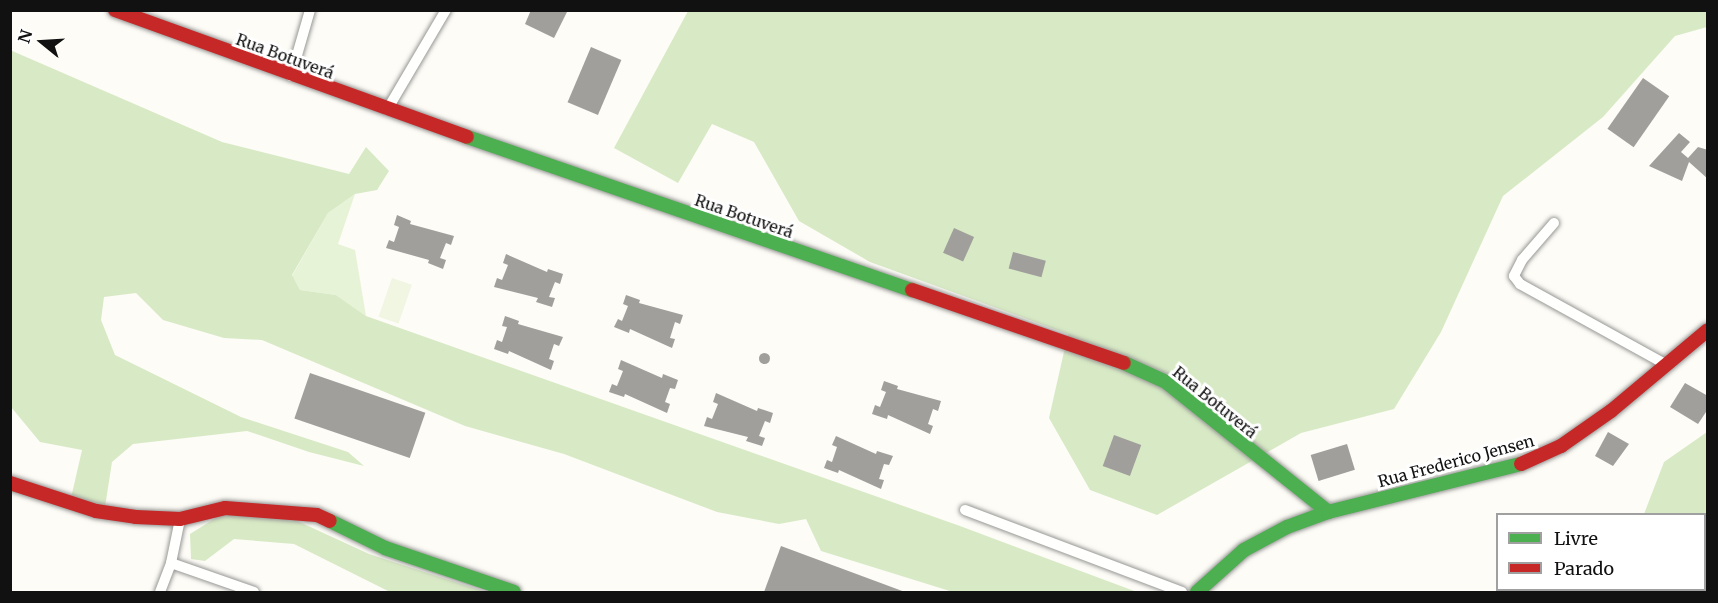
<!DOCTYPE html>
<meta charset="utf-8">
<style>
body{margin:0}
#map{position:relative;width:1718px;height:603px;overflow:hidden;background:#fdfcf7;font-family:Merriweather,serif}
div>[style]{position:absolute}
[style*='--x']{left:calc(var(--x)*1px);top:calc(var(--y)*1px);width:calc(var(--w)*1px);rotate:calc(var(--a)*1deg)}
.green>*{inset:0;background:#e7f3d7}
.forest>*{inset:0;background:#d8eac5}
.pitch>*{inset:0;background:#f0f6e1;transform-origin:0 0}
.building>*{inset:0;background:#a19f9c;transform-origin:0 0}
.round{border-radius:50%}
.roads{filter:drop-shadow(0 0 2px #979795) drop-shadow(0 0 2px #979795)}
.street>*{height:10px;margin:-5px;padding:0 5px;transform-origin:5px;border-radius:5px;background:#fffffe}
.fast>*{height:14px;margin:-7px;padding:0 7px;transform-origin:7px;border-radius:7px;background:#4caf50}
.jam>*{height:14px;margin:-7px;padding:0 7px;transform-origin:7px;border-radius:7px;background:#c62828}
span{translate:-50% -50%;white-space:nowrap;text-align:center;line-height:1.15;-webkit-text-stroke:6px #fff;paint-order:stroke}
.street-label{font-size:16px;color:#111}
.frame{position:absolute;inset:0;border:12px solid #111;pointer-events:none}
.legend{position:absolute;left:1496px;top:513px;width:210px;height:78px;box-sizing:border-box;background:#fff;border:2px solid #a0a0a0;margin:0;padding:8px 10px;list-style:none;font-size:18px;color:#111}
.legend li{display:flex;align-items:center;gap:12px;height:30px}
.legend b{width:30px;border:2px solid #a0a0a0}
.north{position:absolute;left:12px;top:12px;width:60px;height:60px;-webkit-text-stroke:4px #fff;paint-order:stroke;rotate:288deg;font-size:16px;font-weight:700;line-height:24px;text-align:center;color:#111}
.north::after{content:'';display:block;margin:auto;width:21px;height:27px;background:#111;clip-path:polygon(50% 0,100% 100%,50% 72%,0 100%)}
</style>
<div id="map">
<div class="green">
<div style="clip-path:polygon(355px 194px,338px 244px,355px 250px,366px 316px,336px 295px,300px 290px,292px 276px,328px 213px)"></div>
</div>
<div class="forest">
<div style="clip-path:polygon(688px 11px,1707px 11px,1707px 27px,1675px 36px,1603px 117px,1503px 196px,1441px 332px,1394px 409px,1301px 433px,1157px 515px,1090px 490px,1049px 418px,1068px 334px,870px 262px,799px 221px,754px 142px,712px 124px,678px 183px,614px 148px)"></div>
<div style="clip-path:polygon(10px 50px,222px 142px,349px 174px,366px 147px,389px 171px,377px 190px,355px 194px,328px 213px,292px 275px,300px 290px,336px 295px,366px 316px,960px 526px,1137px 592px,953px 592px,821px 551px,806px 519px,779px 524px,717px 512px,564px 454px,465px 426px,262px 340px,224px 338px,163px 320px,136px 293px,104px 297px,101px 320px,115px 355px,241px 417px,348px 452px,364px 466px,309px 452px,247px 431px,133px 444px,112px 462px,105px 507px,71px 498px,82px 450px,40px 442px,11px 407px)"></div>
<div style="clip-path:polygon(1707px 432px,1707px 592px,1621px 592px,1618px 590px,1704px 590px,1704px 514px,1644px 514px,1664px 462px)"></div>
<div style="clip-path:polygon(222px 514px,293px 519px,369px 554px,486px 592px,390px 592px,294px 544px,234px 539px,205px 561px,191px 559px,190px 534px)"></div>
</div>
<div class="pitch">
<div style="left:392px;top:278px;width:21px;height:41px;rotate:19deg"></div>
</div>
<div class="building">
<div style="clip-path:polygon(531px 10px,568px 10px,554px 38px,525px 24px)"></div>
<div style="left:591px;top:47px;width:33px;height:60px;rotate:23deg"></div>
<div style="left:1643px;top:78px;width:32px;height:62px;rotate:35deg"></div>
<div style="clip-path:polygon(1679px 133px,1690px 142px,1681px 152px,1688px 158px,1698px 147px,1708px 150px,1708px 179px,1689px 162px,1682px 181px,1649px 166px)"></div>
<div style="clip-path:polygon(397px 215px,411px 221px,410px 224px,454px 236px,451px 245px,446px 243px,440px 258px,446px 260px,443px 269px,428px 263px,429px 260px,386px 248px,389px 240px,394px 242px,399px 227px,394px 225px)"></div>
<div style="left:954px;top:228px;width:22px;height:27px;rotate:24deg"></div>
<div style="left:1013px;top:252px;width:34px;height:17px;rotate:15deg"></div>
<div style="clip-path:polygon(506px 254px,547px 272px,548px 269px,563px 274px,560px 284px,555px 282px,549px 297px,555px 298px,552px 307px,536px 302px,538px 298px,494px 287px,497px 278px,502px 280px,508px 265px,503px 263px)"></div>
<div style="clip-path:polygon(626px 295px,640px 300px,639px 303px,683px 315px,680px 324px,675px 322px,670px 338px,675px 339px,672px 348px,630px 329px,629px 333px,614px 327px,618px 319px,622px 321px,628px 306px,623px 304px)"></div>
<div style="clip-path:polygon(505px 316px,519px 321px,518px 324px,563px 337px,559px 346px,554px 344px,549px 359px,554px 361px,551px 370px,509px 351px,508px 354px,494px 349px,497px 340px,502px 342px,507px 327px,502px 326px)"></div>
<div class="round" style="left:758.5px;top:352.5px;width:11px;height:11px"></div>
<div style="clip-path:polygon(621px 360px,662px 378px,663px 374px,678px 380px,675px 389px,670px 388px,665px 402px,670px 404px,667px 413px,625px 394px,624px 397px,609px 392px,612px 384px,617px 386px,623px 371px,618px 369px)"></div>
<div style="left:310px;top:373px;width:122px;height:48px;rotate:19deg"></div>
<div style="clip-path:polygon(884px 381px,898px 386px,897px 389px,941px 401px,938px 411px,933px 409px,928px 424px,933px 426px,930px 434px,888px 415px,887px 419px,872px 414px,875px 405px,880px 407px,886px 392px,881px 390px)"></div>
<div style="clip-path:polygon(1685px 383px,1708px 396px,1708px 409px,1698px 424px,1670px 407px)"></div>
<div style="clip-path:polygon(716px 393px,757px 411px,758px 408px,773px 413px,770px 423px,765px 421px,759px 436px,765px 438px,762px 446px,746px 441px,748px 437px,704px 426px,707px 417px,712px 419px,718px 404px,713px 402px)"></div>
<div style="clip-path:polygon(1608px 432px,1629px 444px,1613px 466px,1595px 456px)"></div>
<div style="left:1114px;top:435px;width:29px;height:33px;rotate:20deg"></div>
<div style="clip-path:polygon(836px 436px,876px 454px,877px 451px,893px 456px,889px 465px,884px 464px,879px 479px,884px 480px,881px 489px,839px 470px,838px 473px,824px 468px,827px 460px,832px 462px,837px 447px,832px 445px)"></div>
<div style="left:1347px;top:444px;width:27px;height:38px;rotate:73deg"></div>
<div style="clip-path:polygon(781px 546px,905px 592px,764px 592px)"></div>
</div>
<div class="roads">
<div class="street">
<div style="--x:291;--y:76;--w:69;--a:-73.9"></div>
<div style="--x:387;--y:110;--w:116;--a:-59.5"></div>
<div style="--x:1554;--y:223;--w:49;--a:130.9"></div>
<div style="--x:1522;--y:260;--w:18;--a:117"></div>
<div style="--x:1514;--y:276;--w:10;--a:53"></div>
<div style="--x:1520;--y:284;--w:168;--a:28.9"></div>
<div style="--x:965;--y:510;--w:232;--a:20.7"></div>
<div style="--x:171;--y:563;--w:88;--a:19.3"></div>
<div style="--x:160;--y:592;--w:31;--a:-69"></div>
<div style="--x:171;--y:563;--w:45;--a:-78.4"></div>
</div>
<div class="fast">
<div style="--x:467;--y:137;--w:471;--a:19"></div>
<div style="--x:1124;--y:363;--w:46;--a:24.3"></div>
<div style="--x:1166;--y:382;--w:208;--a:38.7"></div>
<div style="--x:330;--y:521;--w:61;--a:26.1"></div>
<div style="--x:385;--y:548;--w:136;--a:18.8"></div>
<div style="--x:1197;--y:592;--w:63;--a:-41.8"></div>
<div style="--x:1244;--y:550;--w:49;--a:-28.1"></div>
<div style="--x:1287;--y:527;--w:44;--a:-20.1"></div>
<div style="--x:1328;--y:512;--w:199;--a:-14"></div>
</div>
<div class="jam">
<div style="--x:115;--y:10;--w:374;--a:19.8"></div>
<div style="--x:912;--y:290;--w:224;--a:19"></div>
<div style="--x:1521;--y:464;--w:44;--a:-24.2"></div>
<div style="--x:1561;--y:446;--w:61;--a:-35"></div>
<div style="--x:1611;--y:411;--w:126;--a:-39.9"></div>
<div style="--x:10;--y:483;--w:90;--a:18"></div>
<div style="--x:96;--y:511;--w:40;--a:8.5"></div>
<div style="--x:136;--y:517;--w:44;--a:2.6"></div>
<div style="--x:180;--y:519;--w:46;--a:-13.7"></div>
<div style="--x:225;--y:508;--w:92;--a:4.4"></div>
<div style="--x:317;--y:515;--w:14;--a:25"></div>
</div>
</div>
<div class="street-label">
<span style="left:285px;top:56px;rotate:20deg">Rua Botuverá</span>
<span style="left:744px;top:216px;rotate:19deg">Rua Botuverá</span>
<span style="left:1215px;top:402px;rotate:39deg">Rua Botuverá</span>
<span style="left:1456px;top:461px;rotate:-15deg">Rua Frederico Jensen</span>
</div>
<div class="frame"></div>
<ul class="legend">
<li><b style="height:8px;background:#4caf50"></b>Livre</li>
<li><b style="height:8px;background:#c62828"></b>Parado</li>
</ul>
<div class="north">N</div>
</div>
